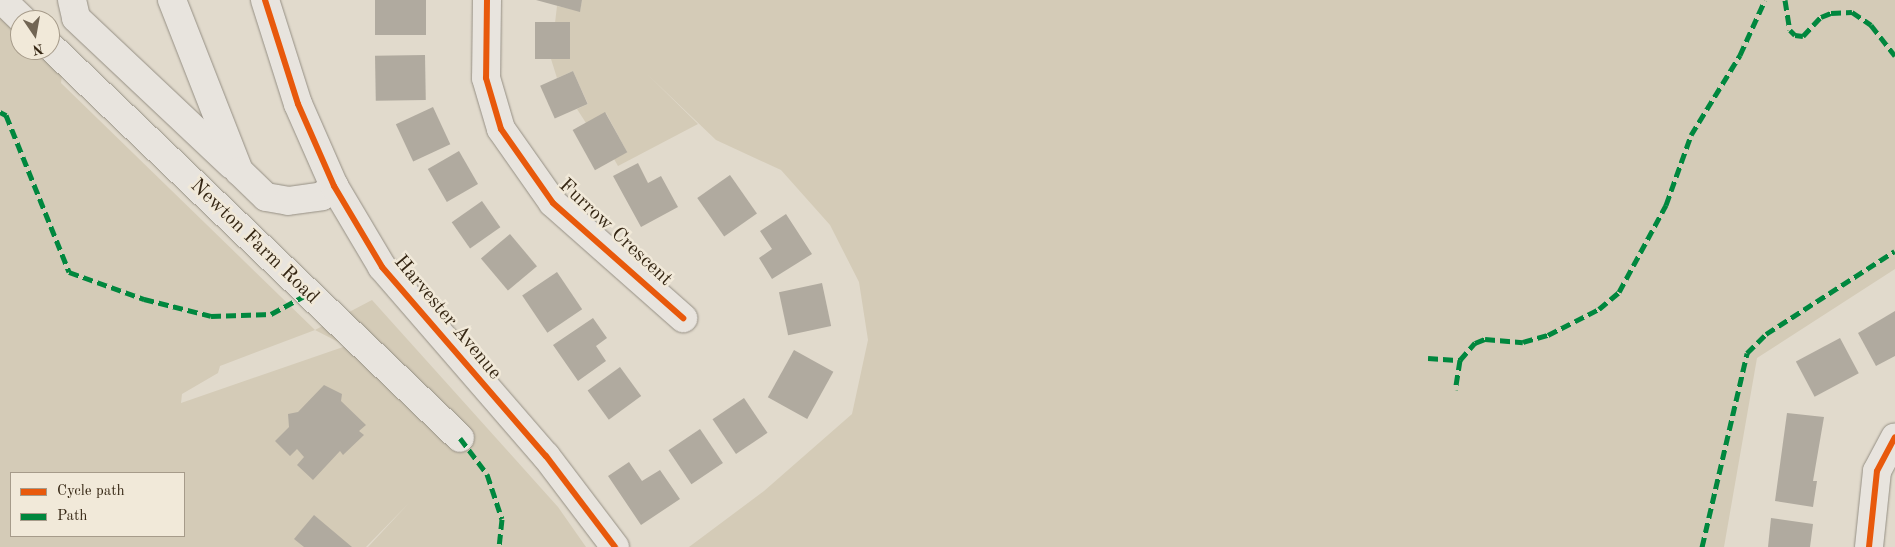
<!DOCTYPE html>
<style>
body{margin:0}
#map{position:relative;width:1895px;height:547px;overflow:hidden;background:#e1dacc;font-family:"Old Standard TT",serif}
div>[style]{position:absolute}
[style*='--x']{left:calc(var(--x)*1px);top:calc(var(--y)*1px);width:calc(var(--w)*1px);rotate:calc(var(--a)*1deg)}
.green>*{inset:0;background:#d4cbb7}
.building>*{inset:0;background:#b0aa9f;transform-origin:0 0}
.roads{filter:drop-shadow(0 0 1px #958f84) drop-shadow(0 0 1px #958f84)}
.minor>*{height:28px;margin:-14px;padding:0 14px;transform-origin:14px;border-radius:14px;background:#e8e4de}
.quiet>*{height:5px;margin-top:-2.5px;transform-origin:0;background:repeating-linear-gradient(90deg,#00873e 0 10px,transparent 0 15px)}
.cycleway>*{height:6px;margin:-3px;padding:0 3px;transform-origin:3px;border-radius:3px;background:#e8590c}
span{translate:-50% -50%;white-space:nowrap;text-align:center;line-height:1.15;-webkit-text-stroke:5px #f1e9d9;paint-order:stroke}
.street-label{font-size:20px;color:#352613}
.legend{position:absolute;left:10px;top:472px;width:175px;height:65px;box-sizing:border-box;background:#f1e9d9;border:1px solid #a69b8a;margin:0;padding:6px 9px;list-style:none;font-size:15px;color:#352613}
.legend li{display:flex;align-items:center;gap:10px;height:25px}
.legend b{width:25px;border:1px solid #a69b8a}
.north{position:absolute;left:10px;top:10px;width:50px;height:50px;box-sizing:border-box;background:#f1e9d9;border:1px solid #a69b8a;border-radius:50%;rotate:168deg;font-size:14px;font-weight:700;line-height:20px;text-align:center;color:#352613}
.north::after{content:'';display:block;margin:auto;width:18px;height:22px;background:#716554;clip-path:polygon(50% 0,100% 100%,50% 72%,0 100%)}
</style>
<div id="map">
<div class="green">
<div style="clip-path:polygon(582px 0,1895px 0,1895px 269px,1757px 358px,1724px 547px,689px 547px,764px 491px,852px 414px,868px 340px,859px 282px,830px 225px,781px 170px,716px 140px,647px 74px,698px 124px,618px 166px,614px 159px,627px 152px,606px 113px,586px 123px,577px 109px,588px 104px,573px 71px,557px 78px,551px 59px,569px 59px,570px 23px,555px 23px,557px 6px,580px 11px)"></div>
<div style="clip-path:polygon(evenodd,0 14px,20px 34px,20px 50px,37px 50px,62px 75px,61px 83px,315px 330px,372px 300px,558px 507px,586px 547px,368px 547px,409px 503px,366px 547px,0 547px,0 14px,315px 330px,346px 346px,181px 403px,182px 394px,218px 373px,220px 366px,315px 330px,0 14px,11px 473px,184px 473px,184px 536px,11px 536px,11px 473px)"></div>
</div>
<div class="building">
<div style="left:375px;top:0;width:51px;height:35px"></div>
<div style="clip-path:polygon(536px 0,582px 0,580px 12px)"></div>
<div style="left:535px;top:22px;width:35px;height:37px"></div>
<div style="left:425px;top:55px;width:45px;height:50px;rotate:89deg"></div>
<div style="left:573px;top:71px;width:36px;height:36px;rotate:66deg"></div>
<div style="left:433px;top:107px;width:41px;height:41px;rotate:65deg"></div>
<div style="left:605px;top:112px;width:46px;height:37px;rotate:61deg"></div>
<div style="left:459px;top:151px;width:38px;height:36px;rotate:60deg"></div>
<div style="clip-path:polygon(638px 163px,648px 183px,661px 176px,678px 207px,641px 227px,613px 176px)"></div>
<div style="left:730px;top:175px;width:47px;height:40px;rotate:55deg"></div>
<div style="left:482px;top:201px;width:32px;height:37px;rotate:55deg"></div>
<div style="clip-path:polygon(786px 214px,812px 254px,772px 279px,759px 258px,772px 249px,760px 231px)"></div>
<div style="left:510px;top:234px;width:42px;height:38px;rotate:50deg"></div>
<div style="left:557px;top:272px;width:45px;height:42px;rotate:56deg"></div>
<div style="left:822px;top:283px;width:44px;height:44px;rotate:78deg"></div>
<div style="clip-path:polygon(1895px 311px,1895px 356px,1876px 366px,1858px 333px)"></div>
<div style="clip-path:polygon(593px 318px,607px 338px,596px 346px,606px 361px,578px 381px,553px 345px)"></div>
<div style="left:1840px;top:338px;width:40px;height:50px;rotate:62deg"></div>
<div style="left:794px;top:350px;width:45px;height:54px;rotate:29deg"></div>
<div style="left:620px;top:367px;width:36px;height:40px;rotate:54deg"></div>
<div style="clip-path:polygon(324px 385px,342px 394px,341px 401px,366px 425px,359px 431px,364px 435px,343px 455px,340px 451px,313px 480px,297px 465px,304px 457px,297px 449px,290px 456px,275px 441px,289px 427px,288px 414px,298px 412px)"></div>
<div style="left:744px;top:398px;width:42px;height:38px;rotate:56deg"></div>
<div style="clip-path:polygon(1787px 413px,1824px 417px,1813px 481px,1817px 481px,1813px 507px,1775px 501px)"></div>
<div style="left:700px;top:429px;width:41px;height:38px;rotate:56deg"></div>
<div style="clip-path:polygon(629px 462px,642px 481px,660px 470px,680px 499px,641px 525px,608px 476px)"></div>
<div style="clip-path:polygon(314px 515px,352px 547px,304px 547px,294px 539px)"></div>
<div style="clip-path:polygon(1771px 518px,1813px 524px,1810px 547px,1768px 547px)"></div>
</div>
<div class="roads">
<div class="minor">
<div style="--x:2;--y:0;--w:29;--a:44"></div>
<div style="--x:72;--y:0;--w:18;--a:77"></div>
<div style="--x:76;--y:18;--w:214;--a:43.3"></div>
<div style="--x:172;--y:0;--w:184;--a:68.6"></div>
<div style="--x:239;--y:171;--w:37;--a:44"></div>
<div style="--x:266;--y:197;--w:22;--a:10"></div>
<div style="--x:288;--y:201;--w:34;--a:-8"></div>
<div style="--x:322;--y:196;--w:16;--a:-40"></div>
<div style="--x:265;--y:0;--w:109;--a:72.4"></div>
<div style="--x:298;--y:104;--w:90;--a:66.3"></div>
<div style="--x:334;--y:186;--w:94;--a:59.3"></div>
<div style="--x:382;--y:267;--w:250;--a:49.1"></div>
<div style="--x:546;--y:456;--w:114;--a:52.8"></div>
<div style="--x:487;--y:0;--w:78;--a:90.7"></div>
<div style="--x:486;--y:78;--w:53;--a:73.6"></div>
<div style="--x:501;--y:129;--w:90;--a:54.9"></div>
<div style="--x:553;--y:203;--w:174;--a:41.5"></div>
<div style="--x:50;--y:46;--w:567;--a:43.71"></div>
<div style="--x:1869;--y:547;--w:76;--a:-84"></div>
<div style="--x:1877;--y:471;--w:38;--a:-62"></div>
</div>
</div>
<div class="quiet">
<div style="--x:1785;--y:0;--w:30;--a:81"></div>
<div style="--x:1790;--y:30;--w:7;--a:45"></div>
<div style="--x:1795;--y:35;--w:8;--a:7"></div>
<div style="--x:1803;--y:36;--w:26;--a:-47"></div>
<div style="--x:1821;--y:17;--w:11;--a:-22"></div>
<div style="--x:1831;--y:13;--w:21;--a:-3"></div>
<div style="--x:1852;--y:12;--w:23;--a:34"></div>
<div style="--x:1871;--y:25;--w:39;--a:52"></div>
<div style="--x:0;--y:112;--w:7;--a:27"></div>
<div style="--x:6;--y:115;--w:169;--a:68.1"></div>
<div style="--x:69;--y:272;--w:80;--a:19.8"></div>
<div style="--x:144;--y:299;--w:69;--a:14.2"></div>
<div style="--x:211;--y:316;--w:60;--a:-1.9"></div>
<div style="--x:271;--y:314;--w:42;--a:-28.4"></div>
<div style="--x:1428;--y:358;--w:32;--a:4"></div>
<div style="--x:1460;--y:360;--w:30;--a:99"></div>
<div style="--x:1460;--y:360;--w:23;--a:-49"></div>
<div style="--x:1475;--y:343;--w:11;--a:-22"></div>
<div style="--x:1485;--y:339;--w:38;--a:5"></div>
<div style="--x:1523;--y:342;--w:26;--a:-16"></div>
<div style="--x:1548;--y:335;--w:57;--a:-27"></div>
<div style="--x:1599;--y:309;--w:26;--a:-40"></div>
<div style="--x:1619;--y:292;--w:99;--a:-61.6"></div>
<div style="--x:1666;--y:205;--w:74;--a:-70.3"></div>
<div style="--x:1691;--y:135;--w:94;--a:-58.5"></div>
<div style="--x:1740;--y:55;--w:60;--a:-65.6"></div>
<div style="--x:460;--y:438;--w:45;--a:53.1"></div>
<div style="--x:487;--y:474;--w:47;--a:71.6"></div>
<div style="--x:502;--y:519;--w:28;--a:96"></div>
<div style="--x:1702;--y:547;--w:199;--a:-76.9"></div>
<div style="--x:1747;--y:353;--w:27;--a:-45"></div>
<div style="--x:1766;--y:334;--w:153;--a:-32.8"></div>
</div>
<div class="cycleway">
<div style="--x:265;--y:0;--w:109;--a:72.4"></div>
<div style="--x:298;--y:104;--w:90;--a:66.3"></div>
<div style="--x:334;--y:186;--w:94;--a:59.3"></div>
<div style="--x:382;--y:267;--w:250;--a:49.1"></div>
<div style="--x:546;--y:456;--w:114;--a:52.8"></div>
<div style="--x:487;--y:0;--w:78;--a:90.7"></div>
<div style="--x:486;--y:78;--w:53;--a:73.6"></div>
<div style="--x:501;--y:129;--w:90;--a:54.9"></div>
<div style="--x:553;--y:203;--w:174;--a:41.5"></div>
<div style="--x:1869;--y:547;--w:76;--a:-84"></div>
<div style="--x:1877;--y:471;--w:38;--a:-62"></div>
</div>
<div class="street-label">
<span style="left:615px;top:233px;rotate:43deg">Furrow Crescent</span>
<span style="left:254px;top:242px;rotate:44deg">Newton Farm Road</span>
<span style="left:447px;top:318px;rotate:50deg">Harvester Avenue</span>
</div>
<ul class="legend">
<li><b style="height:6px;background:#e8590c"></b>Cycle path</li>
<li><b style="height:6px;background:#00873e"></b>Path</li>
</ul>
<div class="north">N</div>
</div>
